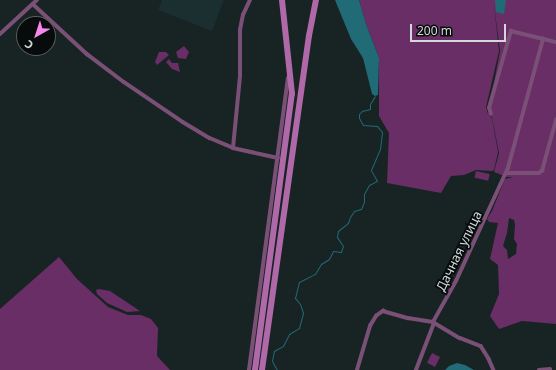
<!DOCTYPE html>
<meta charset="utf-8">
<style>
body{margin:0}
#map{position:relative;width:556px;height:370px;overflow:hidden;background:#182324;font-family:"Noto Sans",sans-serif}
div>[style]{position:absolute}
[style*='--x']{left:calc(var(--x)*1px);top:calc(var(--y)*1px);width:calc(var(--w)*1px);rotate:calc(var(--a)*1deg)}
.built>*{inset:0;background:#1b2e30}
.green>*{inset:0;background:#692e65;transform-origin:0 0}
.water>*{inset:0;background:#206b76}
.stream>*{height:1px;margin:-0.5px;padding:0 0.5px;transform-origin:0.5px;border-radius:0.5px;background:#206b76}
.street>*{height:3.5px;margin:-1.75px;padding:0 1.75px;transform-origin:1.75px;border-radius:1.75px;background:#7b5077}
.secondary>*{height:5.5px;margin:-2.75px;padding:0 2.75px;transform-origin:2.75px;border-radius:2.75px;background:#af69a9}
span{translate:-50% -50%;white-space:nowrap;text-align:center;line-height:1.15;-webkit-text-stroke:3.5px #070b0c;paint-order:stroke}
.street-label{font-size:13px;color:#d2d9da}
.north{position:absolute;left:16px;top:16px;width:40px;height:40px;box-sizing:border-box;background:#070b0c;border:1px solid #585d5e;border-radius:50%;rotate:219deg;font-size:11px;font-weight:700;line-height:16px;text-align:center;color:#d2d9da}
.north::after{content:'';display:block;margin:auto;width:14px;height:18px;background:#f688ed;clip-path:polygon(50% 0,100% 100%,50% 72%,0 100%)}
.scale{position:absolute;left:410px;top:24px;width:96px;height:18px;box-sizing:border-box;border:2px solid #d2d9da;border-top:0;padding-left:5px;font-size:12px;line-height:14px;white-space:nowrap;color:#d2d9da;-webkit-text-stroke:3px #070b0c;paint-order:stroke}
</style>
<div id="map">
<div class="built">
<div style="clip-path:polygon(162px 0,224px 0,212px 31px,158px 10px)"></div>
</div>
<div class="green">
<div style="clip-path:polygon(evenodd,359px 0,556px 0,556px 40px,552px 39px,556px 41px,556px 324px,522px 321px,499px 329px,490px 316px,499px 294px,498px 265px,490px 259px,498px 223px,489px 222px,487px 219px,492px 211px,505px 179px,513px 177px,507px 177px,494px 172px,499px 153px,492px 117px,489px 115px,492px 118px,498px 152px,494px 170px,492px 171px,476px 170px,464px 175px,451px 176px,441px 193px,387px 183px,389px 133px,379px 116px,379px 58px,366px 24px,359px 0,494px 5px,500px 51px,488px 114px,486px 107px,499px 51px,494px 5px,359px 0,509px 218px,514px 220px,515px 225px,514px 239px,517px 244px,516px 254px,508px 259px,507px 250px,503px 246px,507px 233px,509px 218px)"></div>
<div style="clip-path:polygon(184px 46px,189px 52px,186px 59px,178px 58px,176px 52px)"></div>
<div style="clip-path:polygon(159px 52px,166px 52px,169px 55px,157px 65px,155px 62px)"></div>
<div style="clip-path:polygon(169px 59px,172px 63px,178px 63px,180px 72px,172px 69px,166px 62px)"></div>
<div style="left:476px;top:171px;width:14px;height:7px;rotate:12deg"></div>
<div style="clip-path:polygon(59px 257px,77px 279px,108px 307px,128px 315px,141px 315px,151px 319px,158px 328px,157px 356px,170px 370px,0 370px,0 309px)"></div>
<div style="clip-path:polygon(99px 289px,110px 291px,140px 311px,127px 312px,107px 303px,97px 294px,96px 290px)"></div>
<div style="left:432px;top:353px;width:9px;height:11px;rotate:27deg"></div>
</div>
<div class="water">
<div style="clip-path:polygon(335px 0,359px 0,366px 24px,379px 58px,378px 95px,375px 96px,372px 94px,363px 58px,351px 39px)"></div>
<div style="clip-path:polygon(495px 0,506px 0,504px 14px,496px 12px)"></div>
<div style="clip-path:polygon(457px 363px,465px 365px,474px 370px,445px 370px,449px 366px)"></div>
</div>
<div class="stream">
<div style="--x:277;--y:370;--w:10;--a:-119"></div>
<div style="--x:272;--y:361;--w:10;--a:-79"></div>
<div style="--x:274;--y:351;--w:10;--a:-29"></div>
<div style="--x:283;--y:346;--w:13;--a:-63"></div>
<div style="--x:289;--y:334;--w:12;--a:-31"></div>
<div style="--x:299;--y:328;--w:16;--a:-75"></div>
<div style="--x:303;--y:313;--w:9;--a:-108"></div>
<div style="--x:300;--y:304;--w:8;--a:-130"></div>
<div style="--x:295;--y:298;--w:16;--a:-76"></div>
<div style="--x:299;--y:282;--w:18;--a:-27"></div>
<div style="--x:315;--y:274;--w:12;--a:-59"></div>
<div style="--x:321;--y:264;--w:9;--a:-32"></div>
<div style="--x:329;--y:259;--w:9;--a:-63"></div>
<div style="--x:333;--y:251;--w:8;--a:7"></div>
<div style="--x:341;--y:252;--w:6;--a:-72"></div>
<div style="--x:343;--y:246;--w:11;--a:-124"></div>
<div style="--x:337;--y:237;--w:6;--a:-81"></div>
<div style="--x:338;--y:231;--w:13;--a:-39"></div>
<div style="--x:348;--y:223;--w:6;--a:-72"></div>
<div style="--x:350;--y:217;--w:7;--a:-56"></div>
<div style="--x:354;--y:211;--w:7;--a:-16"></div>
<div style="--x:361;--y:209;--w:8;--a:-67"></div>
<div style="--x:364;--y:202;--w:8;--a:-90"></div>
<div style="--x:364;--y:194;--w:10;--a:-61"></div>
<div style="--x:369;--y:185;--w:9;--a:-27"></div>
<div style="--x:377;--y:181;--w:13;--a:-119"></div>
<div style="--x:371;--y:170;--w:23;--a:-67"></div>
<div style="--x:380;--y:149;--w:17;--a:-83"></div>
<div style="--x:382;--y:132;--w:8;--a:-130"></div>
<div style="--x:377;--y:126;--w:14;--a:-176"></div>
<div style="--x:363;--y:125;--w:8;--a:-120"></div>
<div style="--x:359;--y:118;--w:4;--a:-90"></div>
<div style="--x:359;--y:114;--w:4;--a:-45"></div>
<div style="--x:362;--y:111;--w:8;--a:-14"></div>
<div style="--x:370;--y:109;--w:5;--a:-90"></div>
<div style="--x:370;--y:104;--w:9;--a:-58"></div>
</div>
<div class="street">
<div style="--x:33;--y:4;--w:74;--a:42.8"></div>
<div style="--x:87;--y:54;--w:46;--a:37.1"></div>
<div style="--x:124;--y:82;--w:71;--a:34.1"></div>
<div style="--x:183;--y:122;--w:31;--a:31"></div>
<div style="--x:210;--y:138;--w:25;--a:23"></div>
<div style="--x:233;--y:148;--w:46;--a:12.5"></div>
<div style="--x:0;--y:34;--w:50;--a:-42.6"></div>
<div style="--x:491;--y:114;--w:6;--a:-108"></div>
<div style="--x:489;--y:108;--w:80;--a:-74.1"></div>
<div style="--x:511;--y:31;--w:46;--a:13.7"></div>
<div style="--x:233;--y:148;--w:72;--a:-84.4"></div>
<div style="--x:240;--y:76;--w:46;--a:-90"></div>
<div style="--x:240;--y:30;--w:15;--a:-79"></div>
<div style="--x:243;--y:15;--w:17;--a:-65"></div>
<div style="--x:506;--y:173;--w:33;--a:0"></div>
<div style="--x:539;--y:173;--w:4;--a:-34"></div>
<div style="--x:542;--y:171;--w:53;--a:-74.6"></div>
<div style="--x:433;--y:322;--w:47;--a:-60.7"></div>
<div style="--x:456;--y:281;--w:124;--a:-65.3"></div>
<div style="--x:508;--y:168;--w:134;--a:-74.8"></div>
<div style="--x:249;--y:370;--w:294;--a:-82.4"></div>
<div style="--x:357;--y:370;--w:46;--a:-73.5"></div>
<div style="--x:370;--y:326;--w:12;--a:-59"></div>
<div style="--x:376;--y:316;--w:9;--a:-36"></div>
<div style="--x:383;--y:311;--w:26;--a:16"></div>
<div style="--x:408;--y:318;--w:25;--a:9"></div>
<div style="--x:433;--y:322;--w:31;--a:31"></div>
<div style="--x:460;--y:338;--w:22;--a:21"></div>
<div style="--x:481;--y:346;--w:15;--a:58"></div>
<div style="--x:489;--y:359;--w:12;--a:66"></div>
<div style="--x:416;--y:370;--w:50;--a:-69"></div>
<div style="--x:539;--y:370;--w:11;--a:-5"></div>
</div>
<div class="secondary">
<div style="--x:255;--y:370;--w:278;--a:-82.4"></div>
<div style="--x:292;--y:94;--w:95;--a:-96.1"></div>
<div style="--x:262;--y:370;--w:337;--a:-82"></div>
<div style="--x:309;--y:36;--w:37;--a:-79"></div>
</div>
<div class="street-label">
<span style="left:459px;top:251px;rotate:-64deg">Дачная улица</span>
</div>
<div class="north">С</div>
<div class="scale">200 m</div>
</div>
